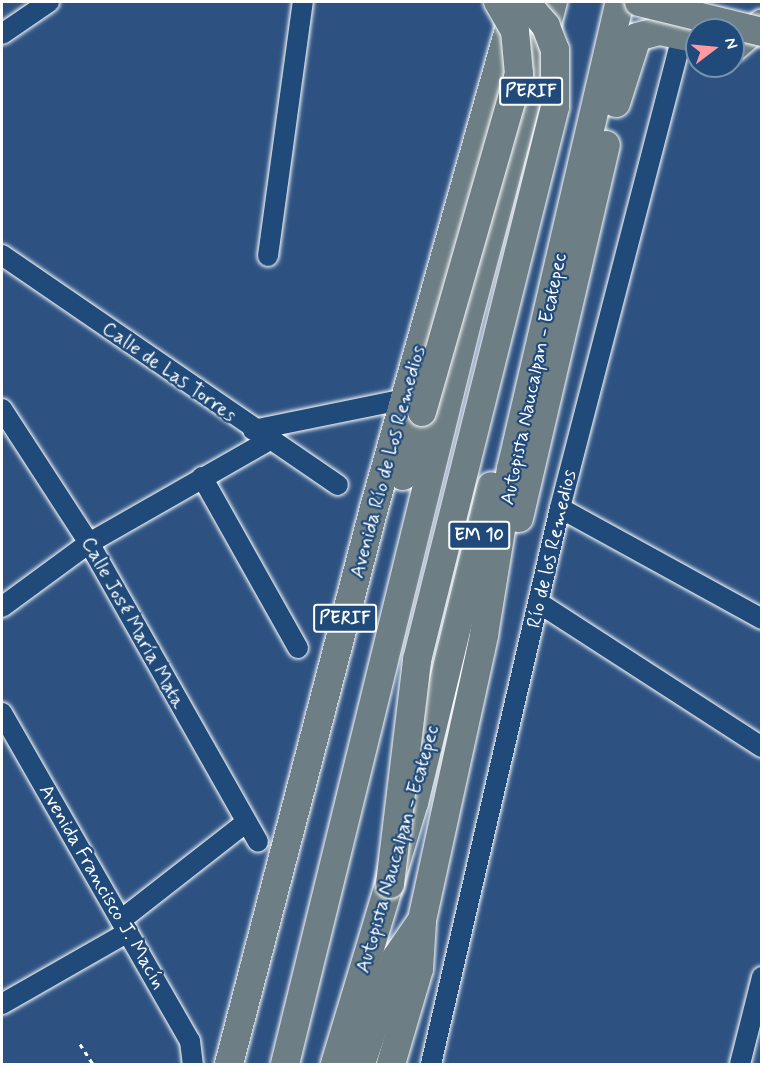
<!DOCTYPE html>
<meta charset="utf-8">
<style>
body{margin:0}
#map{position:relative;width:763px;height:1066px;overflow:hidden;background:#2d5282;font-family:Mynerve,sans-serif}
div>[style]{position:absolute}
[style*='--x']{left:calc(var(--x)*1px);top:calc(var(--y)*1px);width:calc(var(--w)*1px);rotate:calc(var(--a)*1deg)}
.path>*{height:3px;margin-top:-1.5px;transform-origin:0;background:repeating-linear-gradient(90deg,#fff 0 4.5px,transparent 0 9px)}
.roads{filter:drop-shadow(0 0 2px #fff) drop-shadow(0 0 2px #fff)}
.minor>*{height:20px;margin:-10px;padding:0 10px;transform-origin:10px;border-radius:10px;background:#1f4a7a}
.highway>*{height:28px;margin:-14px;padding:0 14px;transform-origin:14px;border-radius:14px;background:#6d7e84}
.bridges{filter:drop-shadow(0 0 2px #fff) drop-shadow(0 0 2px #fff)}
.highway-bridge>*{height:28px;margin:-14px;padding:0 14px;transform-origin:14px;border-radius:14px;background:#6d7e84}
span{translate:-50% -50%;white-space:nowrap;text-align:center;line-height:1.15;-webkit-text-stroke:4.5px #1f4a7a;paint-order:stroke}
.shield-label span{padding:2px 4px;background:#1f4a7a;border:2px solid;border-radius:4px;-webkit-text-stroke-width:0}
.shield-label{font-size:18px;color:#fff;font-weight:700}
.street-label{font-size:20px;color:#fff}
.frame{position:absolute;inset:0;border:3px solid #fff;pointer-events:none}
.north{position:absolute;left:685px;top:18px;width:60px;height:60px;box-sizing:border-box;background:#1f4a7a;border:2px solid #7992af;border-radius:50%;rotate:74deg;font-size:16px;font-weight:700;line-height:24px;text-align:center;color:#fff}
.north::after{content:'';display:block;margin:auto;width:21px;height:27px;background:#ff9aa2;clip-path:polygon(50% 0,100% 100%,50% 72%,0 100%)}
</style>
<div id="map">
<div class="path">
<div style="--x:80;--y:1044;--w:24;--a:57"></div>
</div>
<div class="roads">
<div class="minor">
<div style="--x:2;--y:34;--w:57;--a:-34.2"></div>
<div style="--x:2;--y:255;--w:407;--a:34.4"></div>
<div style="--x:268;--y:256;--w:256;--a:-82.2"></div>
<div style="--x:2;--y:409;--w:160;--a:57"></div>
<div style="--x:89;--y:543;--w:343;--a:60.5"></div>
<div style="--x:253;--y:430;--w:155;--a:-11.5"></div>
<div style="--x:202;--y:477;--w:196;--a:60.7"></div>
<div style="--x:560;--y:508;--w:230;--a:28.8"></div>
<div style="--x:539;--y:603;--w:265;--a:32.9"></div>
<div style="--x:2;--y:607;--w:108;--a:-36.3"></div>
<div style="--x:89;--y:543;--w:206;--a:-29.7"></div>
<div style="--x:2;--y:713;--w:378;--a:60.2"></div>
<div style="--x:190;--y:1041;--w:23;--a:83"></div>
<div style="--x:121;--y:920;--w:157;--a:-38"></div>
<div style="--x:2;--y:1004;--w:145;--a:-29.7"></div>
<div style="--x:431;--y:1064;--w:571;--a:-76.94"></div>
<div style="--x:560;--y:508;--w:488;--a:-75.5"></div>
<div style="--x:740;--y:1064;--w:90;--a:-75.8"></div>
</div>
<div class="highway">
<div style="--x:733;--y:48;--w:38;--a:-40"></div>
<div style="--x:616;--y:103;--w:69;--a:-72.3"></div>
<div style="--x:637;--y:37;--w:24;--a:-15"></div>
<div style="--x:660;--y:31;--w:38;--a:12"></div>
<div style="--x:403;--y:476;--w:67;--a:-73.5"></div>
<div style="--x:519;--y:518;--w:383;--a:-76.9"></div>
<div style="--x:229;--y:1064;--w:575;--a:-75.38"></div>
<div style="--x:374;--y:508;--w:512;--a:-74.25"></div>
<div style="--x:285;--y:1064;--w:767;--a:-76.2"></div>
<div style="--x:468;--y:319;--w:328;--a:-75"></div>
<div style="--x:335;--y:1064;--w:273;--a:-73.2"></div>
<div style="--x:414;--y:803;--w:326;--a:-76.3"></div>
<div style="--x:361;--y:1064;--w:112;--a:-71.7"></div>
<div style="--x:396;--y:958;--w:46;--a:-55.6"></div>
<div style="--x:422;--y:920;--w:292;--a:-77.7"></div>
<div style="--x:484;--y:635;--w:168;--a:-80.8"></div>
<div style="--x:511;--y:469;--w:480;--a:-76.9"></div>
<div style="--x:391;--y:1064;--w:99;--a:-73.6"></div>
<div style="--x:419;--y:969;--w:47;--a:-86.3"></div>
</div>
</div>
<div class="bridges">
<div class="highway-bridge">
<div style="--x:639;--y:2;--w:127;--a:13.7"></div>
<div style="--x:422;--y:412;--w:352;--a:-74"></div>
<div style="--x:519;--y:74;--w:43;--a:-95.3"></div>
<div style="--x:515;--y:31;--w:34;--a:-120"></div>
<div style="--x:390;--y:884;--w:226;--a:-83.1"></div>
<div style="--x:417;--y:660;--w:570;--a:-75.99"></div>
<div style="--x:555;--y:107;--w:57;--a:-90"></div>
<div style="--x:555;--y:50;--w:26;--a:-111"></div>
<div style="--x:546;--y:26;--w:32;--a:-131"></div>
</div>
</div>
<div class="shield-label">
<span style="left:531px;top:91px">PERIF</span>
<span style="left:479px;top:535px">EM 10</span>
<span style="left:345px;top:618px">PERIF</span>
</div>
<div class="street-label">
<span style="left:169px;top:372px;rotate:35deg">Calle de Las Torres</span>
<span style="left:534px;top:379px;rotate:-78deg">Autopista Naucalpan - Ecatepec</span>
<span style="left:388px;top:462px;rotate:-75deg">Avenida Río de Los Remedios</span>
<span style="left:552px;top:549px;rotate:-77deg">Río de los Remedios</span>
<span style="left:133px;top:623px;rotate:61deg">Calle José María Mata</span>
<span style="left:398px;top:849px;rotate:-74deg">Autopista Naucalpan - Ecatepec</span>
<span style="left:102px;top:887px;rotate:60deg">Avenida Francisco J. Macín</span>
</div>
<div class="frame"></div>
<div class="north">N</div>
</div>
